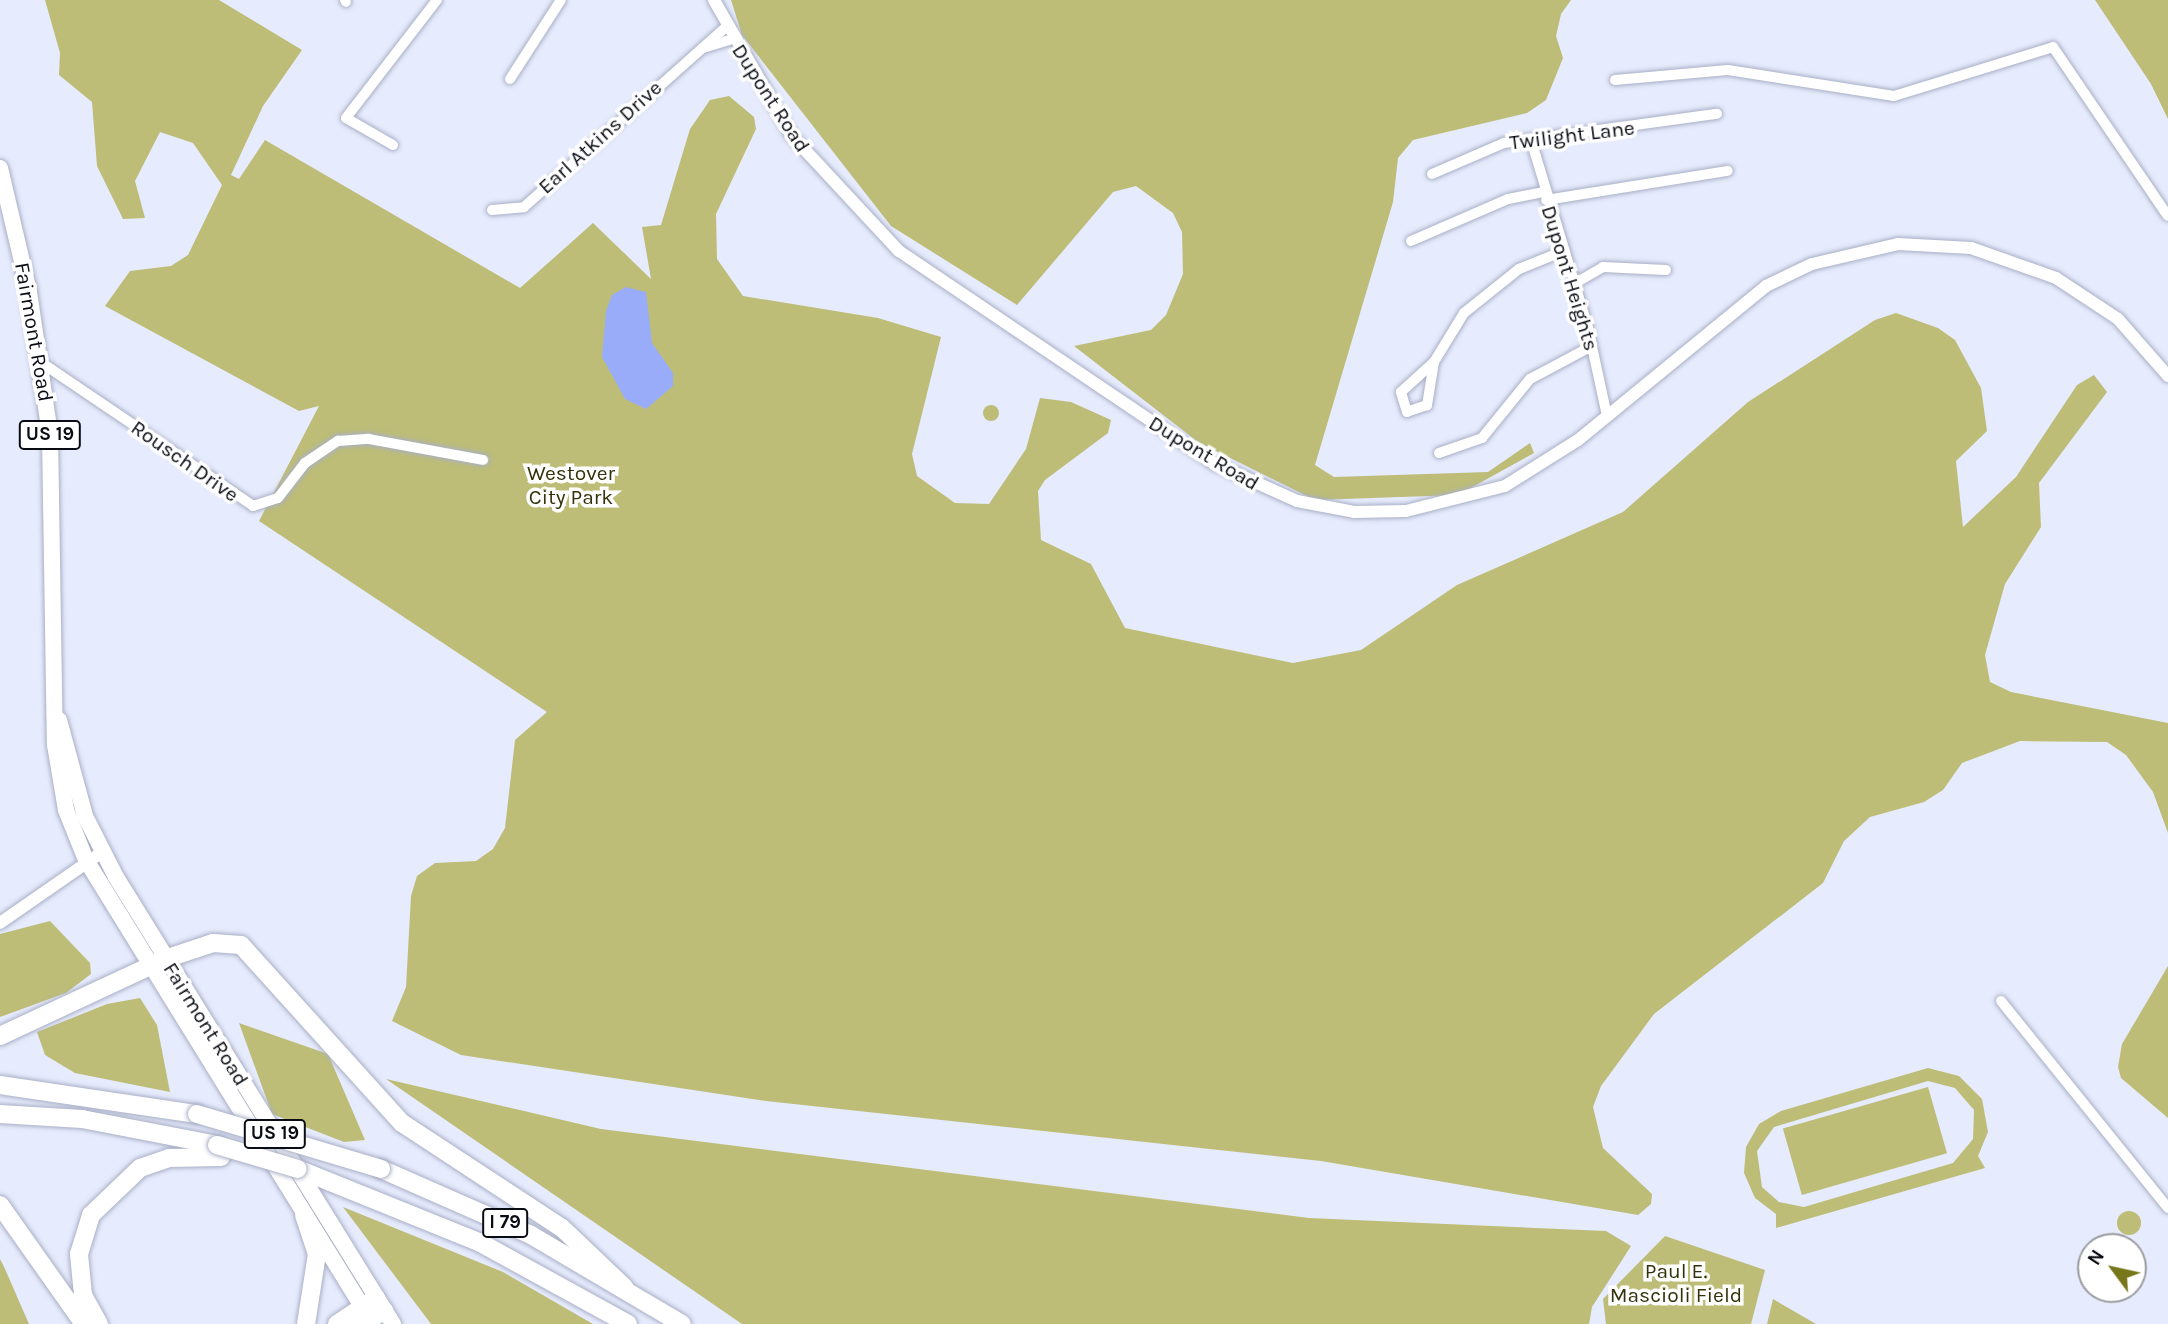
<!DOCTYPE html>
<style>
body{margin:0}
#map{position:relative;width:2168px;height:1324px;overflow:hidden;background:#e6ebfd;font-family:Karla,sans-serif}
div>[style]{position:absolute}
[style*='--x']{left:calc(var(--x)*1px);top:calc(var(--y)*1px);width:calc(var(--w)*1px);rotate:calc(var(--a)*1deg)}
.green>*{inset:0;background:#bdbd78;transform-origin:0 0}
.round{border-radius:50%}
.water>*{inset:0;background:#99acfa}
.roads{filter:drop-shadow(0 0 2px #a9afc5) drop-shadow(0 0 2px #a9afc5)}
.minor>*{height:10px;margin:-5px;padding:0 5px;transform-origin:5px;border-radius:5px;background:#fff}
.tertiary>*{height:12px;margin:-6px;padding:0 6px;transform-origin:6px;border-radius:6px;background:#fff}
.primary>*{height:16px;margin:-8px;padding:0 8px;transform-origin:8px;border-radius:8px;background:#fff}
.motorway>*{height:18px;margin:-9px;padding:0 9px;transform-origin:9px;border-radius:9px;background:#fff}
.bridges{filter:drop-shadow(0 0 2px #a9afc5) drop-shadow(0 0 2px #a9afc5)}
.motorway-bridge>*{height:18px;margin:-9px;padding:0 9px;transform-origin:9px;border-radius:9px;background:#fff}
span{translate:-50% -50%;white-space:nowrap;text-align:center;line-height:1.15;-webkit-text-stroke:7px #fff;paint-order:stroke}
.shield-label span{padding:2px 5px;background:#fff;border:2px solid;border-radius:5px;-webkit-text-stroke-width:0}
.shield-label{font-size:19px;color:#0a0c14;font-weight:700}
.street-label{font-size:21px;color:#0a0c14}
.park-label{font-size:21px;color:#33320a}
.north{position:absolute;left:2077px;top:1233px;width:70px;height:70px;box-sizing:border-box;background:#fff;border:2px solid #9d9ea1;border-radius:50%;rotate:303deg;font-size:19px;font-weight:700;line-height:28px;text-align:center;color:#0a0c14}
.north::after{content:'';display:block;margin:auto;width:24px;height:32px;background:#78761b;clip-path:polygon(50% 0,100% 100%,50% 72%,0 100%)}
</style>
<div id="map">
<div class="green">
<div style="clip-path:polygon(45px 0,219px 0,302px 50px,263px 106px,231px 175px,239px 179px,265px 140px,520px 288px,593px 223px,651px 279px,642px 227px,661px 225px,690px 129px,710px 100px,729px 96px,754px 117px,756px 129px,716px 214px,717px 259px,743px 296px,878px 318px,941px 337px,912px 454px,917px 476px,955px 503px,989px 504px,1026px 449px,1040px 398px,1071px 402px,1111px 420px,1108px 433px,1045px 480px,1038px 491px,1041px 540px,1091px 564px,1125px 628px,1293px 663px,1361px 650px,1457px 585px,1623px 512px,1748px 402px,1875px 320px,1896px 313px,1938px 328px,1955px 340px,1981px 388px,1987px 431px,1956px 461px,1963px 527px,2016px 477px,2077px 385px,2094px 375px,2107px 392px,2039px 483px,2041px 527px,2005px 584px,1985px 655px,1990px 682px,2011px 692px,2168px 723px,2168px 833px,2153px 792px,2126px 755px,2107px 742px,2020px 741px,1962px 763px,1943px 790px,1924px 802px,1870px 817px,1844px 841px,1823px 883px,1654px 1014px,1601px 1086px,1593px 1107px,1603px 1148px,1652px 1194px,1651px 1204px,1638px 1215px,1321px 1161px,766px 1101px,461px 1055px,392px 1021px,406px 987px,411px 896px,417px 876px,435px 863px,476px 861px,493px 849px,505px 828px,515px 740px,547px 712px,259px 521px,319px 406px,299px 411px,105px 306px,130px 271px,171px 266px,188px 255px,222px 185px,193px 143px,160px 132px,135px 181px,145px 218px,123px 219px,97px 166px,92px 102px,59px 75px,60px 53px)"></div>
<div style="clip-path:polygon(731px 0,1571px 0,1561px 14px,1556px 36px,1563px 58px,1546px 100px,1527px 113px,1413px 140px,1398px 158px,1393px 202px,1315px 465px,1334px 477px,1488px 472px,1530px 443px,1534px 453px,1458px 495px,1315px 500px,1198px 442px,1074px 346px,1151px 330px,1166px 315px,1183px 274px,1182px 232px,1173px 213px,1136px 186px,1113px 192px,1017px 305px,891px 226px,742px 35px)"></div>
<div style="clip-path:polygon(2095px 0,2168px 0,2168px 119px,2151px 84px)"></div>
<div class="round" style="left:983px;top:405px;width:16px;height:16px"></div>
<div style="clip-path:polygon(50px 921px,90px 963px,91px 974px,66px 993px,0 1017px,0 934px)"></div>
<div style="clip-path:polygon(2168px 966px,2168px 1118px,2121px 1078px,2118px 1067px,2122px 1044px)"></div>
<div style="clip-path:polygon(140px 998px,157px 1025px,170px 1092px,75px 1073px,45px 1055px,37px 1032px,107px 1004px)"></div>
<div style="clip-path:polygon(239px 1023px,328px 1054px,365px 1140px,344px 1142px,272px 1114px)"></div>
<div style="clip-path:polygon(evenodd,1928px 1068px,1959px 1076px,1982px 1099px,1988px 1132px,1978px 1156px,1985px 1168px,1776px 1228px,1776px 1214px,1755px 1198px,1744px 1173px,1746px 1147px,1759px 1124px,1781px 1111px,1928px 1068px,1928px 1081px,1955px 1088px,1974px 1110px,1973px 1139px,1953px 1163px,1804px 1207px,1779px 1202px,1762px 1187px,1757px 1151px,1774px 1127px,1928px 1081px)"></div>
<div style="clip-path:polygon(386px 1079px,601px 1129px,1309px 1218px,1606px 1231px,1631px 1246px,1592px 1307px,1589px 1324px,742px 1324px)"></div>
<div style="left:1928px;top:1087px;width:69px;height:151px;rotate:74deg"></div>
<div style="clip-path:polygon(343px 1207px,503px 1272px,593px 1324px,431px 1324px)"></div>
<div class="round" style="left:2117px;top:1211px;width:24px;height:24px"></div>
<div style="clip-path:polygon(1665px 1236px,1765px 1270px,1751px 1324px,1606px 1324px,1603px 1299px)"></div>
<div style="clip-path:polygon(0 1259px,5px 1269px,29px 1324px,0 1324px)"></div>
<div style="clip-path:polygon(1773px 1299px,1816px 1324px,1767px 1324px)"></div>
</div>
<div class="water">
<div style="clip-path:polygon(626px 287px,646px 292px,652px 343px,673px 373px,673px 386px,646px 409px,625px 399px,602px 357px,606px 311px,612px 295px)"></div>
</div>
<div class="roads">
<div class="minor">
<div style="--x:345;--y:0;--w:2;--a:63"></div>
<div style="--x:703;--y:48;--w:30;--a:-17"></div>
<div style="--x:510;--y:79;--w:94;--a:-57.2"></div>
<div style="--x:1615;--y:80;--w:113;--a:-5.1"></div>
<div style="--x:1728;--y:70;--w:168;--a:8.9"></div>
<div style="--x:1894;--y:96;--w:166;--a:-17.1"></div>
<div style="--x:2053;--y:47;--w:204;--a:55.8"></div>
<div style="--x:1531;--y:140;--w:196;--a:73.1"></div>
<div style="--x:1588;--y:328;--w:90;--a:77.8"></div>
<div style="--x:393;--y:145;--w:54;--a:-150.1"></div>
<div style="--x:346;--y:118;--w:149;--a:-52.4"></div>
<div style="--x:1432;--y:174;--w:78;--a:-23.3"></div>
<div style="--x:1504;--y:143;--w:215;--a:-7.8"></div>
<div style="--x:1546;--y:200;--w:184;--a:-9.1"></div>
<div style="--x:492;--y:210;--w:32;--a:-5"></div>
<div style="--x:524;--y:207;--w:271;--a:-41.7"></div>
<div style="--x:1411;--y:241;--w:106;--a:-23.4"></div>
<div style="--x:1508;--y:199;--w:37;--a:-11"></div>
<div style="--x:1572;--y:285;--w:36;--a:-30"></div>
<div style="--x:1603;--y:267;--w:63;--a:2.7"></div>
<div style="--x:1434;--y:362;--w:44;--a:99.2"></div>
<div style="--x:1427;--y:405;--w:21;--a:161"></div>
<div style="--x:1407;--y:412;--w:21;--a:-107"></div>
<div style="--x:1401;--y:392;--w:45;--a:-42.3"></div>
<div style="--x:1434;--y:362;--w:57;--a:-58.5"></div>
<div style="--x:1464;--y:313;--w:70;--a:-38.7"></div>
<div style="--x:1519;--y:269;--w:45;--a:-22"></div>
<div style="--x:42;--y:363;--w:255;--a:34.1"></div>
<div style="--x:253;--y:506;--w:26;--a:-18"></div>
<div style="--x:278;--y:498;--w:44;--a:-52.4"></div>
<div style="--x:305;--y:463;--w:40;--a:-34"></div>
<div style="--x:338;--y:441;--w:31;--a:-4"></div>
<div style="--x:369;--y:439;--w:116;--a:10.4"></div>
<div style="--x:1439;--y:453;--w:46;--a:-19.2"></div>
<div style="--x:1482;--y:438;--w:76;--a:-50.9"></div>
<div style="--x:1530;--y:379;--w:70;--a:-28"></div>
<div style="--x:2001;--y:1001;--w:266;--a:51.1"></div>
</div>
<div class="tertiary">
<div style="--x:714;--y:0;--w:157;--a:60.2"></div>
<div style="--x:792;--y:136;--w:157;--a:47.1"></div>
<div style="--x:899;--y:251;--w:381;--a:34"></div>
<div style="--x:1215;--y:464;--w:90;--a:24.3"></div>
<div style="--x:1297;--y:501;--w:58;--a:10.9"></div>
<div style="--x:1354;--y:512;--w:52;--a:-1.1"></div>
<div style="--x:1406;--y:511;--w:102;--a:-14.2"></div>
<div style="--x:1505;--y:486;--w:86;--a:-32.2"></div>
<div style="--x:1578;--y:440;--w:243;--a:-39.3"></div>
<div style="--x:1766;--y:286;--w:51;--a:-25.6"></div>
<div style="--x:1812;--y:264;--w:88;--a:-13.1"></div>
<div style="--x:1898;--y:244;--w:73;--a:3.1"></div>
<div style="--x:1971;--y:248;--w:90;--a:19.4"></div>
<div style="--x:2056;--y:278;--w:74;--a:33.5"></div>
<div style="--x:2118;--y:319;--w:76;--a:48.7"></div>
<div style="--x:0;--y:923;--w:124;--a:-34.8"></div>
</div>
<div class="primary">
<div style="--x:0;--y:168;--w:127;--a:76.8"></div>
<div style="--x:29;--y:292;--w:144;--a:81.6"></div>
<div style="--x:50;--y:434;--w:311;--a:89.1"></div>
<div style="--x:55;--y:745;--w:66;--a:80.4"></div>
<div style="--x:66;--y:810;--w:54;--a:68.2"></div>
<div style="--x:86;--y:860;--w:536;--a:58.27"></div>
<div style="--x:59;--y:720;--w:99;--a:74.8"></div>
<div style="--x:85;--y:816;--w:68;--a:63.1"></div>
<div style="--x:116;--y:877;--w:526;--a:58.21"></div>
</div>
<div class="motorway">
<div style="--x:0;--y:1036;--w:182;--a:-25"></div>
<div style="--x:165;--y:959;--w:51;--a:-18.4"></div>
<div style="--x:213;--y:943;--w:28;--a:4"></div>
<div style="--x:241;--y:945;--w:240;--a:47.9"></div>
<div style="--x:402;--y:1123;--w:191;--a:33.3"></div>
<div style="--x:562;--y:1228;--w:86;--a:43.6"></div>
<div style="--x:0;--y:1085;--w:199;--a:8.4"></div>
<div style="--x:0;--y:1114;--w:82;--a:3.5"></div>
<div style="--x:82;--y:1119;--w:137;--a:10.9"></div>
<div style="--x:298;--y:1169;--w:195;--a:22"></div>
<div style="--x:479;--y:1242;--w:170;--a:28.8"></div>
<div style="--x:381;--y:1169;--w:164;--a:23.7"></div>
<div style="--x:531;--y:1235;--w:175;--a:30.5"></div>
<div style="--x:0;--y:1205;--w:146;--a:54.8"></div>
<div style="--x:304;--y:1215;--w:41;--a:71.6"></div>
<div style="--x:317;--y:1254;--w:71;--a:98.9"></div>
<div style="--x:99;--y:1324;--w:33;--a:-119"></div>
<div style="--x:83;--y:1295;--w:41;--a:-95.6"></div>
<div style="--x:79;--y:1254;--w:41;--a:-72.9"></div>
<div style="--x:91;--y:1215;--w:68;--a:-43.8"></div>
<div style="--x:140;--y:1168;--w:31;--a:-19"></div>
<div style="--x:169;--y:1158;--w:52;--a:-1.1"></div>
<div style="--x:337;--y:1324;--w:47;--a:-33.7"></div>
<div style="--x:362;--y:1324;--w:26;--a:-31"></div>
</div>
</div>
<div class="bridges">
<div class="motorway-bridge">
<div style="--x:197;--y:1114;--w:192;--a:16.6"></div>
<div style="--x:217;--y:1145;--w:84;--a:16.5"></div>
</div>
</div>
<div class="shield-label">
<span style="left:50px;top:435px">US 19</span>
<span style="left:275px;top:1134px">US 19</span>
<span style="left:505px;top:1223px">I 79</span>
</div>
<div class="street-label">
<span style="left:771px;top:98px;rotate:57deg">Dupont Road</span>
<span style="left:1572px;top:135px;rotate:-7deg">Twilight Lane</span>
<span style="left:600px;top:137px;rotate:-42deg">Earl Atkins Drive</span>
<span style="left:1570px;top:278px;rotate:73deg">Dupont Heights</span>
<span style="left:34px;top:332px;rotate:80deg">Fairmont Road</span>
<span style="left:1204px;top:453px;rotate:31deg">Dupont Road</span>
<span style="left:185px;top:461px;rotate:35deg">Rousch Drive</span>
<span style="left:206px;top:1024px;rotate:58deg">Fairmont Road</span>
</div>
<div class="park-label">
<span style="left:571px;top:485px">Westover<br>City Park</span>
<span style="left:1676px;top:1283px">Paul E.<br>Mascioli Field</span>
</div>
<div class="north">N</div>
</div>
